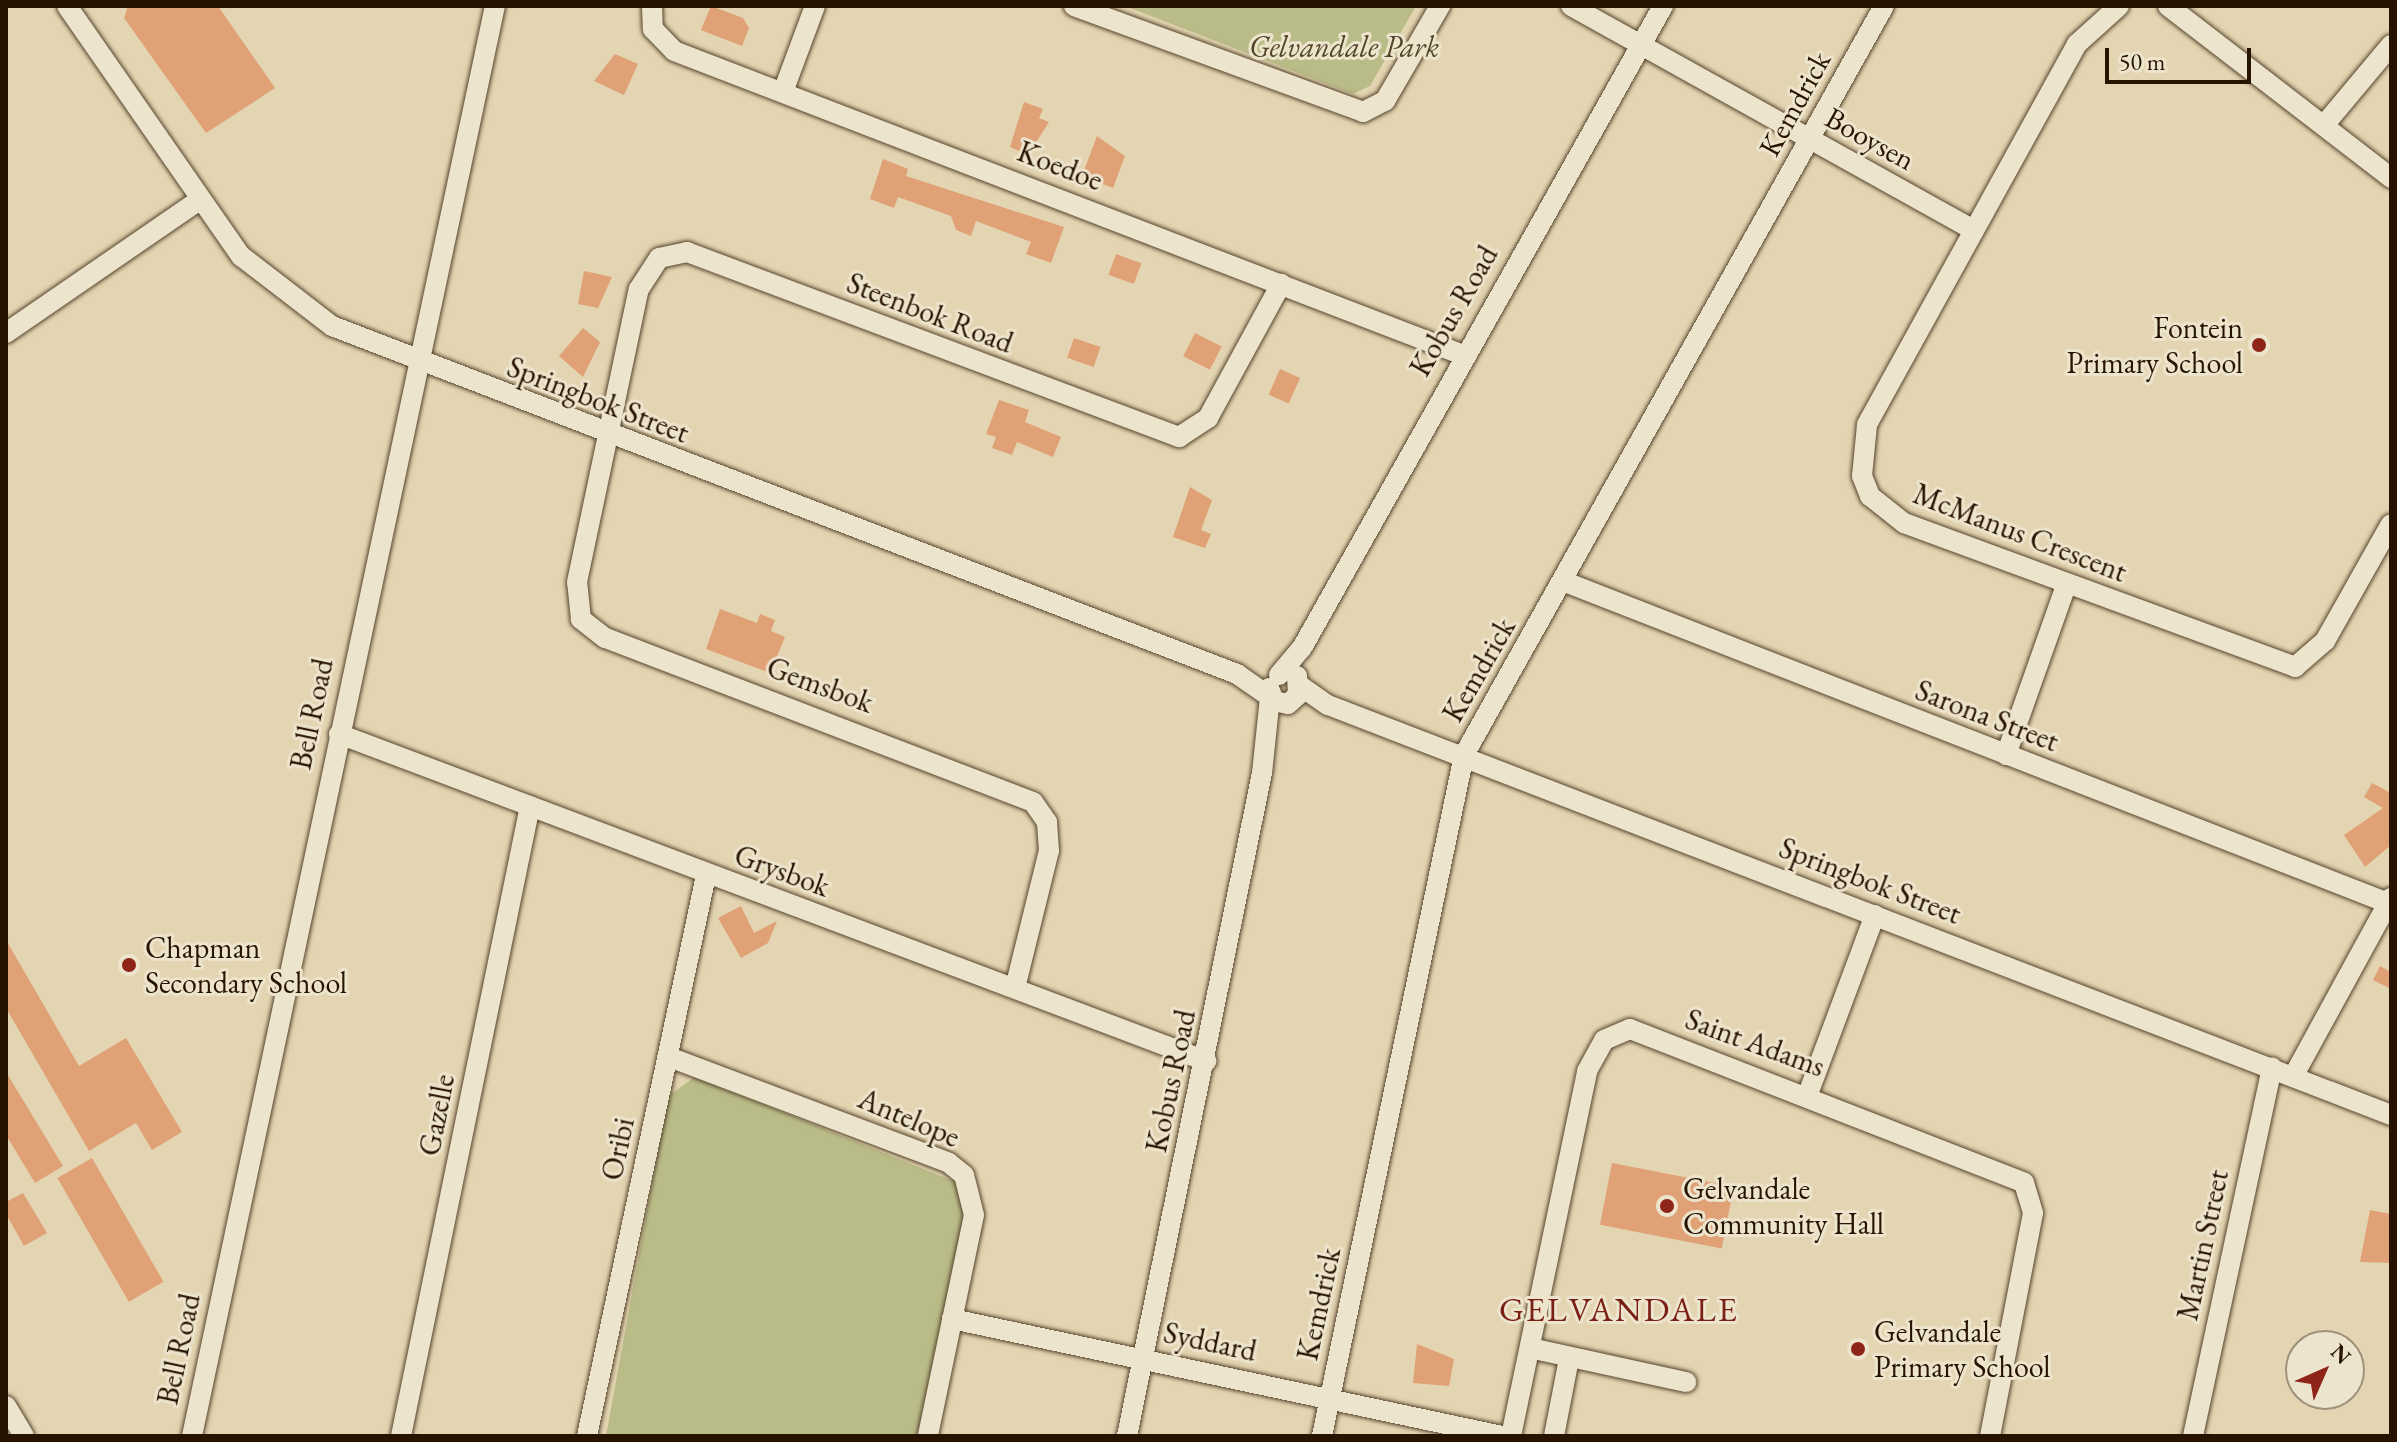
<!DOCTYPE html>
<style>
body{margin:0}
#map{position:relative;width:2397px;height:1442px;overflow:hidden;background:#e4d5b2;font-family:"EB Garamond",serif}
div>[style]{position:absolute}
[style*='--x']{left:calc(var(--x)*1px);top:calc(var(--y)*1px);width:calc(var(--w)*1px);rotate:calc(var(--a)*1deg)}
.green>*{inset:0;background:#babc88}
.building>*{inset:0;background:#dfa175;transform-origin:0 0}
.roads{filter:drop-shadow(0 0 2px #56442c) drop-shadow(0 0 2px #56442c)}
.street>*{height:20px;margin:-10px;padding:0 10px;transform-origin:10px;border-radius:10px;background:#ede4cd}
.dots>*{width:22px;height:22px;translate:-50% -50%;box-sizing:border-box;border:4px solid #ede4cd;border-radius:50%}
span{translate:-50% -50%;white-space:nowrap;text-align:center;line-height:1.15;-webkit-text-stroke:6px #ede4cd;paint-order:stroke}
.park-label{font-size:30px;color:#534629;font-style:italic}
.street-label{font-size:30px;color:#271400}
.poi-label{font-size:30px;color:#271400}
.right{translate:-100% -50%;text-align:right}
.left{translate:0 -50%;text-align:left}
.quarter-label{font-size:34px;color:#7a1f14;letter-spacing:2px}
.frame{position:absolute;inset:0;border:8px solid #271400;pointer-events:none}
.north{position:absolute;left:2285px;top:1330px;width:80px;height:80px;box-sizing:border-box;background:#ede4cd;border:2px solid #9e917b;border-radius:50%;rotate:45deg;font-size:22px;font-weight:700;line-height:32px;text-align:center;color:#271400}
.north::after{content:'';display:block;margin:auto;width:28px;height:36px;background:#8f2418;clip-path:polygon(50% 0,100% 100%,50% 72%,0 100%)}
.scale{position:absolute;left:2105px;top:48px;width:146px;height:36px;box-sizing:border-box;border:4px solid #271400;border-top:0;padding-left:10px;font-size:24px;line-height:28px;white-space:nowrap;color:#271400;-webkit-text-stroke:6px #ede4cd;paint-order:stroke}
</style>
<div id="map">
<div class="green">
<div style="clip-path:polygon(1125px 6px,1416px 6px,1370px 86px,1353px 94px)"></div>
<div style="clip-path:polygon(695px 1077px,958px 1183px,964px 1217px,917px 1436px,606px 1436px,668px 1096px)"></div>
</div>
<div class="building">
<div style="clip-path:polygon(128px 6px,218px 6px,275px 88px,206px 133px,124px 18px)"></div>
<div style="clip-path:polygon(711px 6px,743px 18px,749px 28px,742px 46px,701px 30px)"></div>
<div style="clip-path:polygon(615px 54px,638px 64px,624px 95px,594px 81px)"></div>
<div style="clip-path:polygon(1024px 102px,1043px 109px,1039px 118px,1049px 122px,1028px 155px,1010px 147px)"></div>
<div style="clip-path:polygon(1097px 136px,1125px 156px,1113px 188px,1082px 176px)"></div>
<div style="clip-path:polygon(883px 159px,908px 169px,906px 176px,1064px 227px,1051px 263px,1026px 254px,1031px 242px,976px 221px,971px 236px,956px 230px,951px 216px,898px 197px,894px 208px,870px 199px)"></div>
<div style="left:1116px;top:254px;width:27px;height:22px;rotate:20deg"></div>
<div style="clip-path:polygon(584px 271px,612px 277px,598px 308px,578px 304px)"></div>
<div style="clip-path:polygon(583px 328px,600px 342px,583px 377px,559px 356px)"></div>
<div style="left:1195px;top:333px;width:30px;height:26px;rotate:27deg"></div>
<div style="left:1074px;top:338px;width:28px;height:21px;rotate:19deg"></div>
<div style="left:1280px;top:369px;width:22px;height:28px;rotate:24deg"></div>
<div style="clip-path:polygon(999px 400px,1029px 410px,1025px 422px,1061px 437px,1053px 457px,1017px 442px,1012px 455px,992px 448px,996px 437px,986px 434px)"></div>
<div style="clip-path:polygon(1190px 487px,1212px 500px,1201px 530px,1211px 534px,1205px 548px,1173px 537px)"></div>
<div style="clip-path:polygon(720px 609px,757px 623px,760px 614px,775px 620px,771px 631px,785px 637px,770px 673px,706px 649px)"></div>
<div style="clip-path:polygon(2372px 783px,2391px 793px,2391px 845px,2365px 867px,2344px 835px,2383px 808px,2364px 797px)"></div>
<div style="clip-path:polygon(741px 906px,754px 933px,777px 921px,768px 943px,741px 958px,718px 918px)"></div>
<div style="clip-path:polygon(6px 940px,79px 1066px,126px 1038px,182px 1132px,152px 1150px,136px 1123px,89px 1151px,6px 1008px)"></div>
<div style="clip-path:polygon(2380px 966px,2391px 972px,2391px 989px,2373px 980px)"></div>
<div style="clip-path:polygon(6px 1072px,63px 1166px,35px 1183px,6px 1135px)"></div>
<div style="left:92px;top:1158px;width:143px;height:40px;rotate:60deg"></div>
<div style="left:1612px;top:1163px;width:124px;height:63px;rotate:11deg"></div>
<div style="clip-path:polygon(23px 1193px,47px 1233px,24px 1246px,6px 1214px,6px 1202px)"></div>
<div style="clip-path:polygon(2370px 1210px,2391px 1214px,2391px 1263px,2360px 1262px)"></div>
<div style="clip-path:polygon(1417px 1344px,1454px 1359px,1449px 1386px,1413px 1383px)"></div>
</div>
<div class="roads">
<div class="street">
<div style="--x:67;--y:6;--w:305;--a:55.2"></div>
<div style="--x:241;--y:256;--w:115;--a:37.6"></div>
<div style="--x:332;--y:326;--w:970;--a:21.03"></div>
<div style="--x:1237;--y:674;--w:40;--a:34.9"></div>
<div style="--x:1270;--y:697;--w:76;--a:96"></div>
<div style="--x:1262;--y:773;--w:677;--a:101.51"></div>
<div style="--x:652;--y:6;--w:23;--a:88"></div>
<div style="--x:653;--y:29;--w:30;--a:46"></div>
<div style="--x:674;--y:51;--w:846;--a:21.07"></div>
<div style="--x:1074;--y:6;--w:308;--a:20.1"></div>
<div style="--x:1363;--y:112;--w:25;--a:-27"></div>
<div style="--x:1385;--y:101;--w:110;--a:-59.9"></div>
<div style="--x:1571;--y:6;--w:461;--a:29.1"></div>
<div style="--x:2119;--y:6;--w:57;--a:137.9"></div>
<div style="--x:2077;--y:44;--w:435;--a:118.9"></div>
<div style="--x:1867;--y:425;--w:51;--a:95.6"></div>
<div style="--x:1862;--y:476;--w:22;--a:68"></div>
<div style="--x:1870;--y:496;--w:43;--a:38.5"></div>
<div style="--x:1904;--y:523;--w:417;--a:20.2"></div>
<div style="--x:2295;--y:667;--w:40;--a:-41"></div>
<div style="--x:2325;--y:641;--w:134;--a:-60.6"></div>
<div style="--x:2168;--y:6;--w:282;--a:37.6"></div>
<div style="--x:783;--y:92;--w:92;--a:-69.6"></div>
<div style="--x:2325;--y:124;--w:103;--a:-50.1"></div>
<div style="--x:6;--y:333;--w:233;--a:-34.5"></div>
<div style="--x:1565;--y:582;--w:883;--a:21.31"></div>
<div style="--x:1279;--y:675;--w:35;--a:-50"></div>
<div style="--x:1302;--y:648;--w:737;--a:-60.65"></div>
<div style="--x:1299;--y:685;--w:35;--a:35"></div>
<div style="--x:1328;--y:705;--w:1139;--a:21.09"></div>
<div style="--x:1269;--y:688;--w:14;--a:69"></div>
<div style="--x:1274;--y:701;--w:14;--a:12"></div>
<div style="--x:1288;--y:704;--w:13;--a:-42"></div>
<div style="--x:1298;--y:695;--w:19;--a:-93"></div>
<div style="--x:339;--y:734;--w:927;--a:20.66"></div>
<div style="--x:2006;--y:755;--w:182;--a:-70.5"></div>
<div style="--x:1015;--y:988;--w:141;--a:-76.1"></div>
<div style="--x:1049;--y:851;--w:29;--a:-94"></div>
<div style="--x:1047;--y:822;--w:24;--a:-125"></div>
<div style="--x:1033;--y:802;--w:458;--a:-159"></div>
<div style="--x:605;--y:638;--w:31;--a:-142"></div>
<div style="--x:581;--y:619;--w:37;--a:-96"></div>
<div style="--x:577;--y:582;--w:299;--a:-78.1"></div>
<div style="--x:639;--y:289;--w:37;--a:-57"></div>
<div style="--x:659;--y:258;--w:29;--a:-12"></div>
<div style="--x:687;--y:252;--w:526;--a:20.61"></div>
<div style="--x:1179;--y:437;--w:35;--a:-33"></div>
<div style="--x:1208;--y:418;--w:153;--a:-61.4"></div>
<div style="--x:669;--y:1057;--w:299;--a:20.7"></div>
<div style="--x:949;--y:1163;--w:19;--a:39"></div>
<div style="--x:964;--y:1175;--w:41;--a:76"></div>
<div style="--x:974;--y:1215;--w:226;--a:101.8"></div>
<div style="--x:2294;--y:1075;--w:202;--a:-61.3"></div>
<div style="--x:1808;--y:1094;--w:191;--a:-69.5"></div>
<div style="--x:952;--y:1319;--w:562;--a:12.01"></div>
<div style="--x:1530;--y:1348;--w:160;--a:12.3"></div>
<div style="--x:6;--y:1406;--w:35;--a:59"></div>
<div style="--x:192;--y:1436;--w:1462;--a:-78.04"></div>
<div style="--x:401;--y:1436;--w:643;--a:-78.43"></div>
<div style="--x:587;--y:1436;--w:573;--a:-78.02"></div>
<div style="--x:1322;--y:1436;--w:696;--a:-78.22"></div>
<div style="--x:1464;--y:755;--w:859;--a:-60.72"></div>
<div style="--x:1511;--y:1436;--w:373;--a:-78.2"></div>
<div style="--x:1587;--y:1071;--w:35;--a:-61"></div>
<div style="--x:1604;--y:1040;--w:28;--a:-23"></div>
<div style="--x:1630;--y:1029;--w:423;--a:21.3"></div>
<div style="--x:2024;--y:1183;--w:31;--a:73"></div>
<div style="--x:2033;--y:1213;--w:227;--a:100.9"></div>
<div style="--x:1554;--y:1436;--w:78;--a:-79"></div>
<div style="--x:2193;--y:1436;--w:377;--a:-77.9"></div>
</div>
</div>
<div class="dots">
<div style="left:2259px;top:345px;background:#8f2418"></div>
<div style="left:129px;top:965px;background:#8f2418"></div>
<div style="left:1667px;top:1206px;background:#8f2418"></div>
<div style="left:1858px;top:1349px;background:#8f2418"></div>
</div>
<div class="park-label">
<span style="left:1344px;top:47px">Gelvandale Park</span>
</div>
<div class="street-label">
<span style="left:1795px;top:104px;rotate:-61deg">Kemdrick</span>
<span style="left:1870px;top:139px;rotate:29deg">Booysen</span>
<span style="left:1060px;top:166px;rotate:21deg">Koedoe</span>
<span style="left:1454px;top:311px;rotate:-60deg">Kobus Road</span>
<span style="left:930px;top:313px;rotate:21deg">Steenbok Road</span>
<span style="left:598px;top:400px;rotate:21deg">Springbok Street</span>
<span style="left:2020px;top:533px;rotate:21deg">McManus Crescent</span>
<span style="left:1479px;top:670px;rotate:-60deg">Kemdrick</span>
<span style="left:820px;top:685px;rotate:20deg">Gemsbok</span>
<span style="left:312px;top:714px;rotate:-78deg">Bell Road</span>
<span style="left:1987px;top:716px;rotate:21deg">Sarona Street</span>
<span style="left:782px;top:871px;rotate:20deg">Grysbok</span>
<span style="left:1870px;top:881px;rotate:21deg">Springbok Street</span>
<span style="left:1755px;top:1043px;rotate:20deg">Saint Adams</span>
<span style="left:1171px;top:1081px;rotate:-78deg">Kobus Road</span>
<span style="left:437px;top:1115px;rotate:-79deg">Gazelle</span>
<span style="left:909px;top:1118px;rotate:23deg">Antelope</span>
<span style="left:618px;top:1149px;rotate:-78deg">Oribi</span>
<span style="left:2203px;top:1245px;rotate:-78deg">Martin Street</span>
<span style="left:1319px;top:1304px;rotate:-78deg">Kemdrick</span>
<span style="left:1210px;top:1342px;rotate:12deg">Syddard</span>
<span style="left:179px;top:1349px;rotate:-78deg">Bell Road</span>
</div>
<div class="poi-label">
<span class="right" style="left:2243px;top:345px">Fontein<br>Primary School</span>
<span class="left" style="left:145px;top:965px">Chapman<br>Secondary School</span>
<span class="left" style="left:1683px;top:1206px">Gelvandale<br>Community Hall</span>
<span class="left" style="left:1874px;top:1349px">Gelvandale<br>Primary School</span>
</div>
<div class="quarter-label">
<span style="left:1619px;top:1310px">GELVANDALE</span>
</div>
<div class="frame"></div>
<div class="north">N</div>
<div class="scale">50 m</div>
</div>
